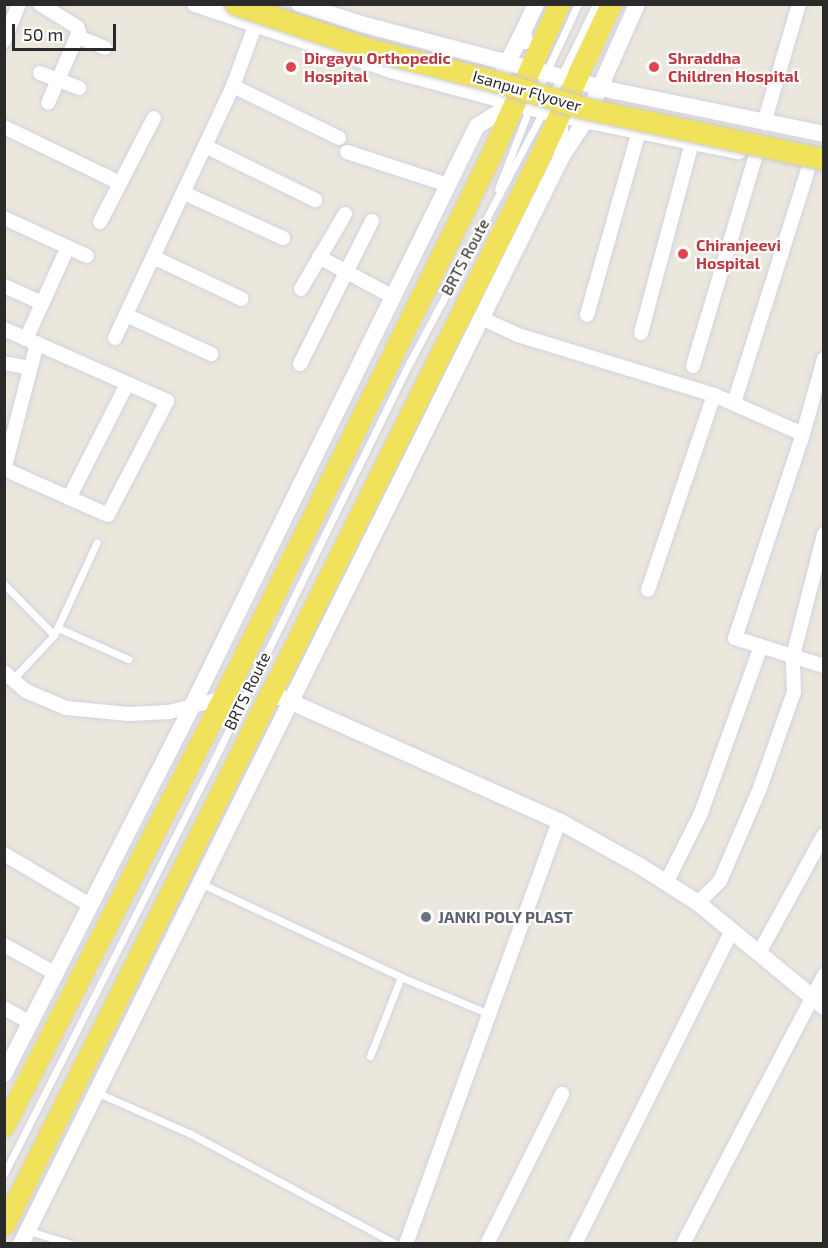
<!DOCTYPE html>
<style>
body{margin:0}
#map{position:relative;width:828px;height:1248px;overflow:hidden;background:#ece7dc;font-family:"Exo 2",sans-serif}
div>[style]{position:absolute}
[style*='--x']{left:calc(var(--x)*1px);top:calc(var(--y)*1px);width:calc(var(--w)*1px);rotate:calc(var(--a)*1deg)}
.roads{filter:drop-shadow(0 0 2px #d1d2e3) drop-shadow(0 0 2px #d1d2e3)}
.service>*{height:7px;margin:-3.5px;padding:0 3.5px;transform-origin:3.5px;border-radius:3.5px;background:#fff}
.minor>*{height:14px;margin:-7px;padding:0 7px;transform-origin:7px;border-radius:7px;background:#fff}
.tertiary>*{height:16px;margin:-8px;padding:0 8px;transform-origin:8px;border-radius:8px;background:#fff}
.primary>*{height:21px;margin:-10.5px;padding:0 10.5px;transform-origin:10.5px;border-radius:10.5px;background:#f1e25c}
.bridges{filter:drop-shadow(0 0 2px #c8c8c8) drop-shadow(0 0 2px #c8c8c8)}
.primary-bridge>*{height:21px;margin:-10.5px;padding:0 10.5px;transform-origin:10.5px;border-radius:10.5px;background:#f1e25c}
.dots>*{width:16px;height:16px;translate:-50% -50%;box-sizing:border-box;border:3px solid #fff;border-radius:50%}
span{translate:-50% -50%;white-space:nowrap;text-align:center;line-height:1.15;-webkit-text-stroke:4.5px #fff;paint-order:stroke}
.health-label{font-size:16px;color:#be3a42;font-weight:700}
.left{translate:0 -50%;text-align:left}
.street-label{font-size:16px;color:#2a2a2a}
.worship-label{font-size:16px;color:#5b616d;font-weight:700}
.frame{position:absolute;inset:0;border:6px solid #2a2a2a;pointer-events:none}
.scale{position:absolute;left:12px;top:24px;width:104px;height:27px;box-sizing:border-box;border:3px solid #2a2a2a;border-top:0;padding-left:8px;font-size:18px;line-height:21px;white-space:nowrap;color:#2a2a2a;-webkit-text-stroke:4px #fff;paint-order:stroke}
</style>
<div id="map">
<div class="roads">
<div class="service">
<div style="--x:537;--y:92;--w:97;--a:-65"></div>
<div style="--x:551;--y:97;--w:103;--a:-64.2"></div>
<div style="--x:498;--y:189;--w:88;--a:-68.7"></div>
<div style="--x:4;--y:584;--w:71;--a:45.6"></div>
<div style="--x:58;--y:628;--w:77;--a:23.9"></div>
<div style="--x:13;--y:679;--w:60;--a:-47"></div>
<div style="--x:54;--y:635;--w:102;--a:-65.2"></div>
<div style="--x:202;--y:884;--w:220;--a:25"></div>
<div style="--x:401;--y:977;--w:85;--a:111.4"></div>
<div style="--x:401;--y:977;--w:95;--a:22.8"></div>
<div style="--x:96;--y:1092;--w:104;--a:23.9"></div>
<div style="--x:191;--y:1134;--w:233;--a:28.2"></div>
<div style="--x:4;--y:1174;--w:460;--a:-63.1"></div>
<div style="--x:212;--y:764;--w:448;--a:-63.8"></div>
<div style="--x:410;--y:362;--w:283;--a:-62"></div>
<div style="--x:29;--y:1231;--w:44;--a:17.2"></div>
</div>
<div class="minor">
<div style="--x:40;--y:4;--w:44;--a:31.9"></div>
<div style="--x:77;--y:27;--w:5;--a:68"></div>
<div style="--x:79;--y:32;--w:77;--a:113.6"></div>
<div style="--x:78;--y:37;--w:29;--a:22"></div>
<div style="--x:4;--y:41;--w:40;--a:-68"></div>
<div style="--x:40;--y:73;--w:42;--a:21"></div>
<div style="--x:233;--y:86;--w:118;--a:26.1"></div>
<div style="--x:764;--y:123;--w:124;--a:-73.6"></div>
<div style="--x:4;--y:127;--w:129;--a:25.8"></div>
<div style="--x:205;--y:146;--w:123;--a:26.1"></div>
<div style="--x:347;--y:152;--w:106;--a:18.1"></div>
<div style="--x:184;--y:193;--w:109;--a:24.4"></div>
<div style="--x:4;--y:218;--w:91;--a:24.6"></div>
<div style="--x:100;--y:222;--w:117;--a:-62.6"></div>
<div style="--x:153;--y:257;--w:98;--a:25.3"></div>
<div style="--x:319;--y:257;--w:84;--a:28.4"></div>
<div style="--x:4;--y:286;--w:42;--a:24.1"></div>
<div style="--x:301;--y:289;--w:87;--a:-59.6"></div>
<div style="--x:126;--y:315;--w:94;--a:24.6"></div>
<div style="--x:587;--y:315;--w:191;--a:-74.2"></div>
<div style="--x:481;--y:318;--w:41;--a:24.7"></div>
<div style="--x:518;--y:335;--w:205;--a:17"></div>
<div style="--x:714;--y:395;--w:97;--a:23.7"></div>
<div style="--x:803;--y:434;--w:78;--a:-74.4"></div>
<div style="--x:4;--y:329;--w:178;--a:23.8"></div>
<div style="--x:167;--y:401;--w:128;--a:117.4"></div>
<div style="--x:108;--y:515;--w:111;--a:-156.2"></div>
<div style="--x:641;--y:333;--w:198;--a:-75"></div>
<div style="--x:115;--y:338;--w:278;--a:-64.9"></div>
<div style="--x:233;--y:86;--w:67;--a:-69.9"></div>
<div style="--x:26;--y:339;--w:101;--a:-65.5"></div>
<div style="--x:4;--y:363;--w:26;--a:11"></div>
<div style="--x:300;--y:364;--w:160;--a:-63.3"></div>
<div style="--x:693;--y:366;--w:220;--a:-73.4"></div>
<div style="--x:734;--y:403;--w:248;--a:-72.4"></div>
<div style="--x:803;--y:434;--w:215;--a:108.4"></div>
<div style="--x:735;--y:638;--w:93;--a:17.5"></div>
<div style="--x:4;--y:470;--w:131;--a:-75.4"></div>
<div style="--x:69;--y:498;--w:128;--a:-63"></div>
<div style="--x:648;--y:590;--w:206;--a:-71.3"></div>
<div style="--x:4;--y:672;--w:29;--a:41"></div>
<div style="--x:26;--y:691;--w:43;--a:23"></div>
<div style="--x:66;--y:708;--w:63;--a:5.4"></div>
<div style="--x:129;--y:714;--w:40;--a:-2.9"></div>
<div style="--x:169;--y:712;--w:56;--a:-14.5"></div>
<div style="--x:4;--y:854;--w:100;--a:30.7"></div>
<div style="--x:666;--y:883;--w:78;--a:-63.4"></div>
<div style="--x:701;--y:813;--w:177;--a:-70.2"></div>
<div style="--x:698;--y:903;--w:31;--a:-45"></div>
<div style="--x:720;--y:881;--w:101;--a:-66.7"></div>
<div style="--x:760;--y:788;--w:102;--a:-70.5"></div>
<div style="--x:794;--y:692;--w:36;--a:-92"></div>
<div style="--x:793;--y:656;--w:126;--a:-75.7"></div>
<div style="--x:4;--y:945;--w:60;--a:29.1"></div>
<div style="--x:759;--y:953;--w:135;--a:-61.2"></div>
<div style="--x:4;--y:1008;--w:31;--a:29"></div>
<div style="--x:406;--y:1244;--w:450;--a:-70.1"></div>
<div style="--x:487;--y:1244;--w:168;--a:-63.4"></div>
<div style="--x:575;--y:1244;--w:351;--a:-63.4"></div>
<div style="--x:683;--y:1244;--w:304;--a:-62.3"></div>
</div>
<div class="tertiary">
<div style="--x:195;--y:4;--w:207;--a:18.6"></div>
<div style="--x:391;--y:70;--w:174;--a:15"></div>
<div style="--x:559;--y:115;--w:183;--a:11.4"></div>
<div style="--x:299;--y:4;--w:65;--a:17.9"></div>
<div style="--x:361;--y:24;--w:263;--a:14.8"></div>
<div style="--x:615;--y:91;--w:213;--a:11.6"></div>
<div style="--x:525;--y:41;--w:9;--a:-103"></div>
<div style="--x:523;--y:32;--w:31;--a:-65"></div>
<div style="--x:503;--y:71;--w:44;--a:-62.9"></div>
<div style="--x:562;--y:156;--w:42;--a:-56.7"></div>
<div style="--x:585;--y:121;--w:128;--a:-66"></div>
<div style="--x:280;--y:697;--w:305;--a:24"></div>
<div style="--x:559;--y:821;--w:93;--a:29.1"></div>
<div style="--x:640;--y:866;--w:69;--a:32.5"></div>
<div style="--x:698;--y:903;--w:163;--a:39.5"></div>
<div style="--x:4;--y:1074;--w:413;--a:-62.9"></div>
<div style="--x:192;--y:706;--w:646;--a:-63.83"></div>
<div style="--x:477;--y:126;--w:44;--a:-31.9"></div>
<div style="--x:21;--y:1244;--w:1215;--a:-63.56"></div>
<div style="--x:562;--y:156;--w:41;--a:-94.2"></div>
</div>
<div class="primary">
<div style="--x:4;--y:1126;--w:481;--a:-62.9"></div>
<div style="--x:223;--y:698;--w:608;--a:-63.73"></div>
<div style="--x:492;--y:153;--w:163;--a:-65.8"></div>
<div style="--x:4;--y:1225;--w:1194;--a:-63.37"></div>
<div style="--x:539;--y:158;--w:170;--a:-64.9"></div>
</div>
</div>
<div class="bridges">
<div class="primary-bridge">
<div style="--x:235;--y:4;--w:145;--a:18.6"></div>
<div style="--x:372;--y:50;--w:134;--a:14.2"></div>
<div style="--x:502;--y:83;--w:86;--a:17"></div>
<div style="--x:584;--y:108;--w:245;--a:12"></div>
</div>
</div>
<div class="dots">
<div style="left:291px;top:67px;background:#e0444e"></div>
<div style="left:654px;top:67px;background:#e0444e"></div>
<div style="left:683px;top:254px;background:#e0444e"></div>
<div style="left:426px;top:917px;background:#6b7280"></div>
</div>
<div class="health-label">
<span class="left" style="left:304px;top:67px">Dirgayu Orthopedic<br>Hospital</span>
<span class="left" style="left:668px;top:67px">Shraddha<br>Children Hospital</span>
<span class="left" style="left:696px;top:254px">Chiranjeevi<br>Hospital</span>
</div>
<div class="street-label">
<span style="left:527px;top:91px;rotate:16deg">Isanpur Flyover</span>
<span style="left:465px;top:257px;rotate:-62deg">BRTS Route</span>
<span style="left:247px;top:691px;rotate:-64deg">BRTS Route</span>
</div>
<div class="worship-label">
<span class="left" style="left:438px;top:917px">JANKI POLY PLAST</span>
</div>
<div class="frame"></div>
<div class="scale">50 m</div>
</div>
